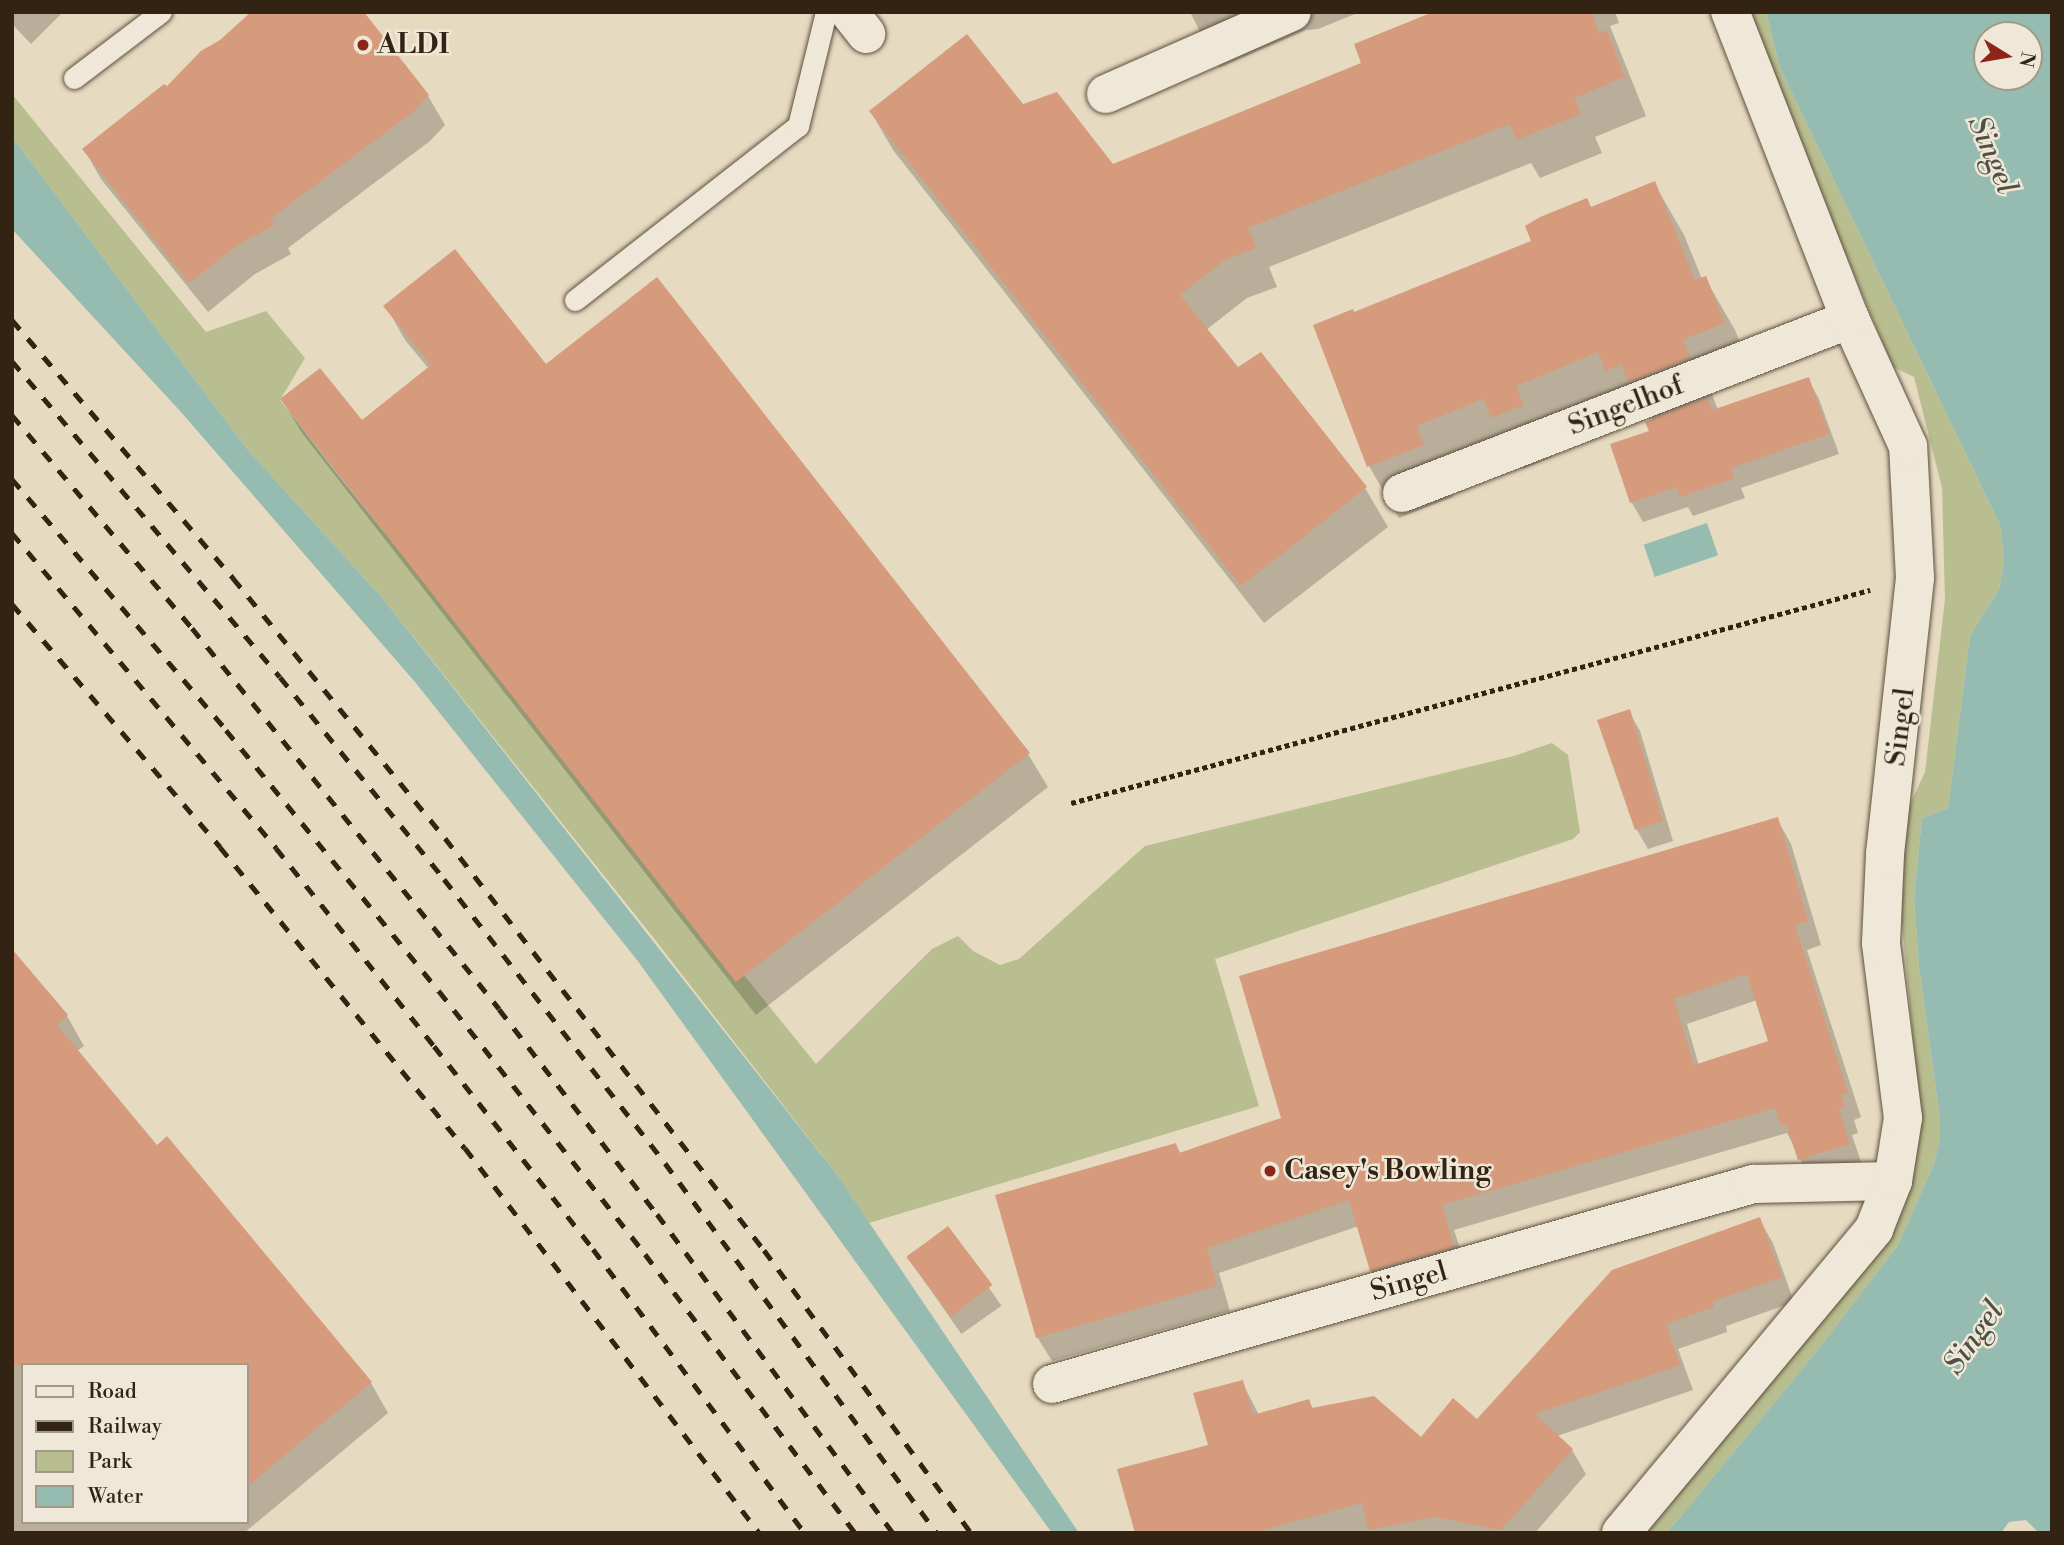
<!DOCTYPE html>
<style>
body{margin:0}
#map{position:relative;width:2064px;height:1545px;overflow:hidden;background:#e6dac1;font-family:"Libre Bodoni",serif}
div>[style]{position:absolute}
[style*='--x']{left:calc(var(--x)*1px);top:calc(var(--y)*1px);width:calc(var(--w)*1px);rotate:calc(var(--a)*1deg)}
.green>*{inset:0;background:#b9be90}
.water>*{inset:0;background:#96bbb0;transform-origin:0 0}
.shadow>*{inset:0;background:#0003;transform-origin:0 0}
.building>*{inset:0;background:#d69b7c;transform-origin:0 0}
.path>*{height:4.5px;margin-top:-2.25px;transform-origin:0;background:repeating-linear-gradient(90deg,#322313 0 5px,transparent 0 8.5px)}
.roads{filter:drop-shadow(0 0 2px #5f513e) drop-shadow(0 0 2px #5f513e)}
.lane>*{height:21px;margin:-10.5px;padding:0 10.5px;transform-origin:10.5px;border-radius:10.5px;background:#efe7d7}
.street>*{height:38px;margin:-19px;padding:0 19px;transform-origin:19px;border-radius:19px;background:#efe7d7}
.rail>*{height:5px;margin-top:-2.5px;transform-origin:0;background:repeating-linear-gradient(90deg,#322313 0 12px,transparent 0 24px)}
.dots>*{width:19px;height:19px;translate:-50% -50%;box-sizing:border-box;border:4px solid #efe7d7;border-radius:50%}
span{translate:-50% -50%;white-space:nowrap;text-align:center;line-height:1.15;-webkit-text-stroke:5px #efe7d7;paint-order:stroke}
.poi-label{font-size:28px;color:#322313;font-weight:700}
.left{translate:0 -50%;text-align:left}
.street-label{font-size:28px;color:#322313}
.water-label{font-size:30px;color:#505142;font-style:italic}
.frame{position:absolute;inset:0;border:14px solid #322313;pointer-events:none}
.legend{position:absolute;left:21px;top:1363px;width:228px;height:161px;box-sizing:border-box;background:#efe7d7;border:2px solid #a39989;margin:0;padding:9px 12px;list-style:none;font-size:21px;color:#322313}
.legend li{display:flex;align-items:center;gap:14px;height:35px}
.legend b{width:35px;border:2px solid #a39989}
.north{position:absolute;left:1973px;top:21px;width:70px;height:70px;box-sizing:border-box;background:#efe7d7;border:2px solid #a39989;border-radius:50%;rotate:101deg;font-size:19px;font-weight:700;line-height:28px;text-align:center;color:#322313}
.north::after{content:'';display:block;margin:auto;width:24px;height:32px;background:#8f2418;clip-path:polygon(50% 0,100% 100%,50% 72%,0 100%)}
</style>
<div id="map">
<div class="green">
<div style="clip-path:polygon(1743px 12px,1766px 12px,1780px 68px,2000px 525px,2004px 561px,1999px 589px,1970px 636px,1948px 808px,1922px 818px,1914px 897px,1919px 967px,1940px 1119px,1940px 1139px,1934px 1164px,1898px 1245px,1817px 1351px,1667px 1533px,1639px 1533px,1883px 1236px,1920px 1117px,1899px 890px,1904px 817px,1925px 772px,1945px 599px,1942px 488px,1914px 377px,1893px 367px)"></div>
<div style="clip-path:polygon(12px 94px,206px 332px,266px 311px,305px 358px,280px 400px,335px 472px,816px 1064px,932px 949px,958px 936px,973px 951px,1000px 965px,1019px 959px,1145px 846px,1514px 756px,1552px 743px,1568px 755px,1580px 832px,1573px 839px,1215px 959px,1259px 1106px,869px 1223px,835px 1172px,656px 941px,384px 600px,248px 450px,12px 137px)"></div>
</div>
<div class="water">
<div style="clip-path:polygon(evenodd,1766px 12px,2052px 12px,2052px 1533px,2039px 1533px,2026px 1520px,2009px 1522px,2001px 1533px,1667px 1533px,1817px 1351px,1898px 1245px,1934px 1164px,1940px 1139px,1940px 1119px,1919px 967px,1914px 897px,1922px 818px,1948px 808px,1970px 636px,1999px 589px,2004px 561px,2000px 525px,1780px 68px,1766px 12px,1987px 35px,2029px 35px,2029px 77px,1987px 77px,1987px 35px)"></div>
<div style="clip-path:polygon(12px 137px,248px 450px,384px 600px,835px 1172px,1079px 1533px,1052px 1533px,637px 960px,415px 682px,181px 412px,12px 229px)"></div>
<div style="left:1707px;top:523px;width:34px;height:67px;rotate:71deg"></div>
</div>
<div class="shadow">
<div style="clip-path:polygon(12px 12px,63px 12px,31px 44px,12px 24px)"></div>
<div style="clip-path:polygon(1190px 12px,1360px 12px,1318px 29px,1306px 30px,1219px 68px)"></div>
<div style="clip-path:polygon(1437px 12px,1615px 12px,1619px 23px,1610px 26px,1646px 116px,1595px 137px,1602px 153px,1540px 178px,1531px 163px,1269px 267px,1277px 287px,1247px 298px,1206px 330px,1237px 369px,1365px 488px,1388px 527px,1264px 623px,893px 150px,871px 112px,1022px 106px,1113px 166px,1364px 64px)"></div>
<div style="clip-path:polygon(428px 96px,445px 125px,430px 141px,288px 248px,291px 254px,255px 274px,208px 312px,101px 179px,84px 149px)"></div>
<div style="clip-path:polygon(1654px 183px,1684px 235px,1702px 279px,1705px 278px,1735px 330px,1753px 376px,1711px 392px,1718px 410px,1808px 379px,1819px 399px,1839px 454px,1741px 488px,1745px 498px,1693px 516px,1688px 507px,1643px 522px,1632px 503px,1612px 445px,1651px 432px,1653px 421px,1650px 416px,1545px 439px,1552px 457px,1523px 469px,1512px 451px,1445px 478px,1453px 497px,1399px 518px,1369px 466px,1315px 326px,1354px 314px,1533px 242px,1591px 209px)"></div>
<div style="clip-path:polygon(386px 306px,546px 367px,1028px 754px,1048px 787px,756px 1015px,302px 433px,282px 400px,361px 422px,429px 369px,405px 340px)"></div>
<div style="clip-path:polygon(1629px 712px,1640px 731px,1673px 841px,1648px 849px,1637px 830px,1599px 721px)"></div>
<div style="clip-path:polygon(evenodd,1777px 819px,1791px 844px,1821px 945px,1807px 950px,1861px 1117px,1854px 1120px,1858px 1133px,1852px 1135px,1863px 1168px,1813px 1184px,1787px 1133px,1454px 1230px,1467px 1271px,1386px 1295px,1371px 1270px,1359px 1226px,1219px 1273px,1230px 1311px,1052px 1361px,1037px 1337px,1176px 1145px,1181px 1154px,1283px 1119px,1777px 819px,1757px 1000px,1771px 1042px,1699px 1066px,1687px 1024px,1757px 1000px)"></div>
<div style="clip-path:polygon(evenodd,12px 952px,67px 1016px,84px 1046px,77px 1051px,157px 1147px,167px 1139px,371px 1383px,388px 1413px,244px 1533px,12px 1533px,12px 952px,23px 1365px,247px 1365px,247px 1522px,23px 1522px,23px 1365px)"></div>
<div style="clip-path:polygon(1759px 1219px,1773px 1243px,1794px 1302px,1726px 1326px,1727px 1332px,1678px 1349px,1693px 1390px,1557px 1436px,1572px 1450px,1586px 1474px,1535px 1533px,1136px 1533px,1210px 1447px,1242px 1382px,1259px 1415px,1309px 1401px,1313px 1409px,1421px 1439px,1477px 1421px)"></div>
<div style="left:947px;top:1228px;width:95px;height:49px;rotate:55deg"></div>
</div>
<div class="building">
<div style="clip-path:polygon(251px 12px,364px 12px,429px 95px,413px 112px,270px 219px,276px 224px,238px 245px,189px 283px,82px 149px,164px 84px,167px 86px,201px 51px,220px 40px)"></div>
<div style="clip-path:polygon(1433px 12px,1591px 12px,1599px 33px,1607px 30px,1625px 77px,1574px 98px,1581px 114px,1516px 140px,1510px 124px,1248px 228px,1256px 248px,1225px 260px,1180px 295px,1238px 367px,1261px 352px,1367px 487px,1241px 586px,869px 111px,967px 34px,1023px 104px,1057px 92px,1113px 164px,1361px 63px,1354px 44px)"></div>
<div style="clip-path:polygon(1655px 181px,1695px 280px,1706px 276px,1725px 323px,1683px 340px,1690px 358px,1628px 382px,1621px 364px,1605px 371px,1598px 352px,1516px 386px,1524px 405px,1491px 418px,1483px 399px,1417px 426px,1424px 445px,1367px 467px,1313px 325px,1353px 309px,1354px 312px,1531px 241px,1525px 226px,1540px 217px,1587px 198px,1591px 207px)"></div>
<div style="clip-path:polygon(455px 249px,546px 364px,657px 277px,1030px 753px,736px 982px,280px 399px,320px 368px,362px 420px,431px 365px,383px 306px)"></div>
<div style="clip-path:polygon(1809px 377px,1829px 434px,1731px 468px,1735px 478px,1680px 497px,1677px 487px,1630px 503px,1610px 444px,1649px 431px,1645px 422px,1707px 398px,1712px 410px)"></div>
<div style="clip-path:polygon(1630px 709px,1663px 821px,1635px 830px,1597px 720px)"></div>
<div style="clip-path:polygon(evenodd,1778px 817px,1808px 921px,1795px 925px,1848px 1093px,1841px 1095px,1845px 1108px,1839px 1110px,1850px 1144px,1798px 1160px,1786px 1124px,1781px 1126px,1775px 1108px,1442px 1205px,1454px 1247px,1370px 1271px,1349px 1200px,1207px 1248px,1217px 1286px,1036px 1338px,995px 1195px,1176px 1143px,1179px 1153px,1281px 1118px,1239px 976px,1778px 817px,1747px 974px,1768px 1041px,1694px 1065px,1674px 999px,1747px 974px)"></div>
<div style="clip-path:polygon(12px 949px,68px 1015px,57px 1025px,157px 1145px,167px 1136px,372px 1382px,247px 1487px,247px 1365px,12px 1365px)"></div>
<div style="clip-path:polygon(1760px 1217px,1782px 1277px,1713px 1301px,1714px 1307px,1666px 1324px,1680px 1365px,1535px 1414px,1573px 1449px,1501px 1530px,1435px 1517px,1368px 1530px,1362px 1503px,1252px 1533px,1135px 1533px,1117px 1469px,1208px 1445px,1193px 1393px,1243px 1380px,1253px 1415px,1309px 1399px,1312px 1408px,1374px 1396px,1421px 1437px,1453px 1398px,1477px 1419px,1612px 1270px)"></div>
<div style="left:948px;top:1226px;width:74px;height:52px;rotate:53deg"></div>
</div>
<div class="path">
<div style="--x:1071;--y:803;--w:827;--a:-14.93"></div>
</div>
<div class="roads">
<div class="lane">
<div style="--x:74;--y:78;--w:109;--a:-37.2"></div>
<div style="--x:575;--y:300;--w:283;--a:-38"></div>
<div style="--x:798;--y:126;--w:117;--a:-76.2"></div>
</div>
<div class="street">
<div style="--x:849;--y:12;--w:28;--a:52"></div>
<div style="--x:1106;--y:94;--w:203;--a:-23.8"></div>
<div style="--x:1402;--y:493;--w:481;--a:-21.2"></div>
<div style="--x:1052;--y:1384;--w:729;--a:-15.92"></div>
<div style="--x:1753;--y:1184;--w:140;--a:-1.2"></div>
<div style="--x:1621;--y:1533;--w:396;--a:-50.2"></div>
<div style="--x:1874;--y:1229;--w:52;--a:-68.4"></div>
<div style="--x:1893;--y:1181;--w:64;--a:-81"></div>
<div style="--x:1903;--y:1118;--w:176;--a:-97.2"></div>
<div style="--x:1881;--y:943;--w:89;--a:-87.4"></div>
<div style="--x:1885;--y:854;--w:278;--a:-83.8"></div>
<div style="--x:1915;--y:578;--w:132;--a:-93"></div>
<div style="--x:1908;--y:446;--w:140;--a:-114.5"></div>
<div style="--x:1850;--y:319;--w:330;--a:-111.3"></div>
</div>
</div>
<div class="rail">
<div style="--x:12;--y:320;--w:340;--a:49.4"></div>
<div style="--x:233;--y:578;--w:335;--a:50.8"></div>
<div style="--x:445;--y:838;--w:521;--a:52.25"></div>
<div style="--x:764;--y:1250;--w:351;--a:53.8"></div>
<div style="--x:12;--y:361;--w:414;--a:49.7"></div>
<div style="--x:280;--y:677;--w:260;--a:50.9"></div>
<div style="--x:444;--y:879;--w:360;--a:52.1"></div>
<div style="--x:665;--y:1163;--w:459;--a:53.7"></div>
<div style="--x:12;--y:415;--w:279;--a:49.8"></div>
<div style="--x:192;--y:628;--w:489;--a:51.1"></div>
<div style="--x:499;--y:1009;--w:259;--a:52.4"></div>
<div style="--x:657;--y:1214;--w:397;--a:53.5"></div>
<div style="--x:12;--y:479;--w:330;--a:49.5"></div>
<div style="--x:226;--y:730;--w:337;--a:50.8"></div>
<div style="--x:439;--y:991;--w:334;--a:51.9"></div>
<div style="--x:645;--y:1254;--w:349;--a:53"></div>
<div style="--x:12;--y:533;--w:411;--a:50"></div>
<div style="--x:276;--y:848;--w:253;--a:51.4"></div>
<div style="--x:434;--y:1046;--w:258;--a:51.9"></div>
<div style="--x:593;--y:1249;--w:354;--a:53.3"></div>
<div style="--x:12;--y:604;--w:320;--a:49.4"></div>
<div style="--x:220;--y:847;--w:388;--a:50.9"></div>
<div style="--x:465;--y:1148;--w:484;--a:52.6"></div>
</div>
<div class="dots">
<div style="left:363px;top:45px;background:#8f2418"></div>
<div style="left:1270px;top:1171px;background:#8f2418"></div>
</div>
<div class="poi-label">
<span class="left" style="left:377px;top:45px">ALDI</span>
<span class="left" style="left:1284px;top:1171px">Casey's Bowling</span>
</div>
<div class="street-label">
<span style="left:1626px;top:406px;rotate:-21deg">Singelhof</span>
<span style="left:1901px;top:727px;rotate:-83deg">Singel</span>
<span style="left:1409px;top:1282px;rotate:-16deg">Singel</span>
</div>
<div class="water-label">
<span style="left:1992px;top:155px;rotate:67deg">Singel</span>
<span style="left:1974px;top:1338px;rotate:-55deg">Singel</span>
</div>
<div class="frame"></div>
<ul class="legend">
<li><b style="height:9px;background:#efe7d7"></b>Road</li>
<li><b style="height:9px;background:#322313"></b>Railway</li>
<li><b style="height:19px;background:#b9be90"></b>Park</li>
<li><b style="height:19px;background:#96bbb0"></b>Water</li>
</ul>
<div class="north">N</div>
</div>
